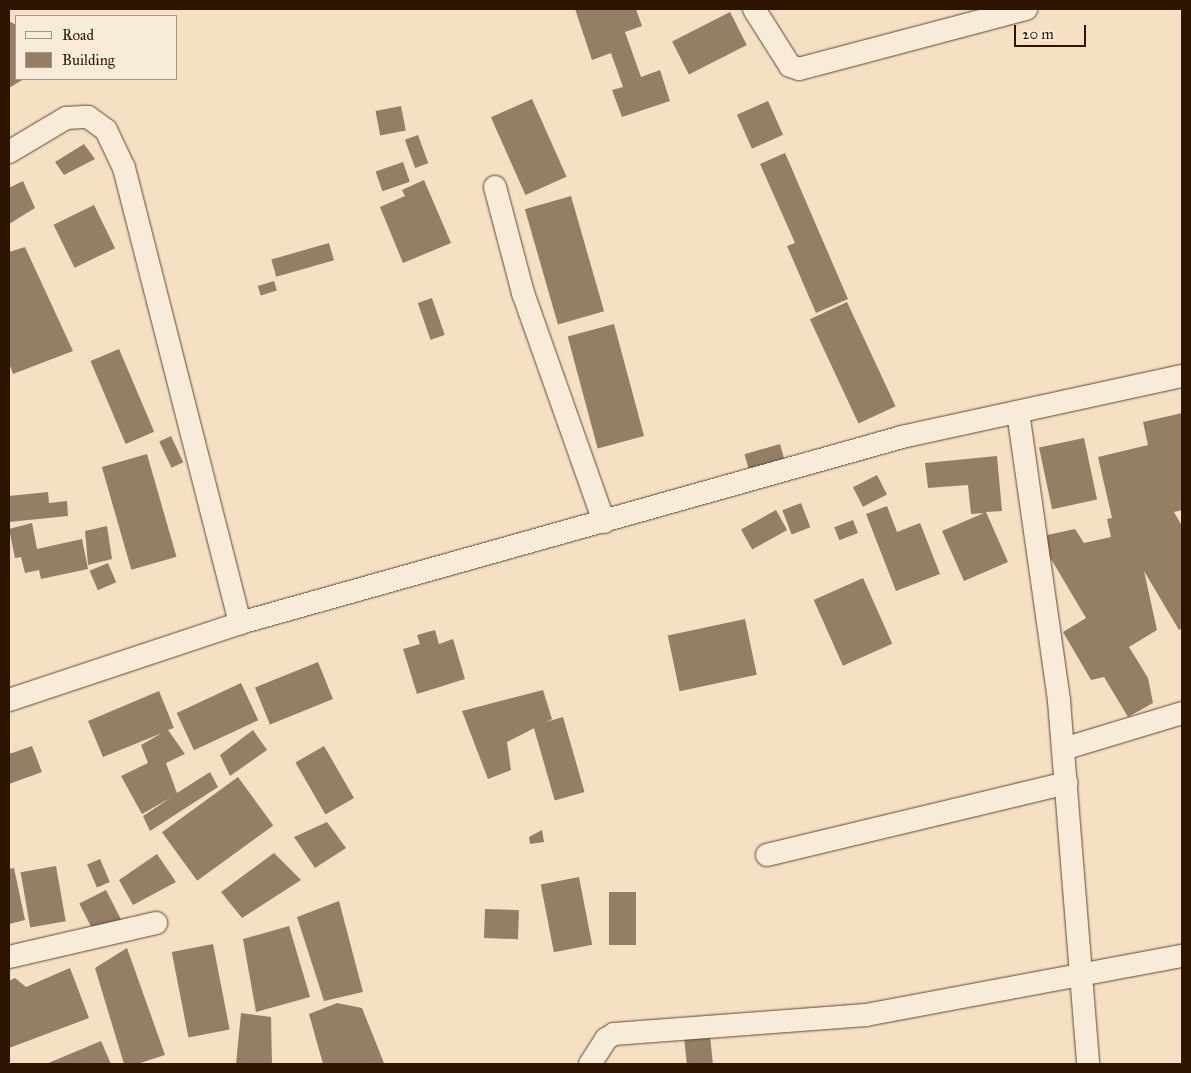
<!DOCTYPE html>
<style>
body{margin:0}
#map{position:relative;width:1191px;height:1073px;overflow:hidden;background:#f5e0c4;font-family:"IM FELL Great Primer",serif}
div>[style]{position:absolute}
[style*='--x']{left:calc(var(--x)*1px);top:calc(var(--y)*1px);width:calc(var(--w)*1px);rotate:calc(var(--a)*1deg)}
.building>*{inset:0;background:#957e66;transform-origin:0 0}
.roads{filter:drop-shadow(0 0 1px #5f4731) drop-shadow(0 0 1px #5f4731)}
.minor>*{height:22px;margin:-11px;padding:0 11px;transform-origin:11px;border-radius:11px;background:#f8ebd9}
span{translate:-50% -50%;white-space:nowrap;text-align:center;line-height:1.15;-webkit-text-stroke:4px #f8ebd9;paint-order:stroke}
.frame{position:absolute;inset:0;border:10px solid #2d1400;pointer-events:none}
.legend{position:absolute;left:15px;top:15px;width:162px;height:65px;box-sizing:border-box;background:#f8ebd9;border:1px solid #a79582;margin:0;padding:6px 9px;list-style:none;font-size:15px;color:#2d1400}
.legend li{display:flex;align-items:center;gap:10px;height:25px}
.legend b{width:25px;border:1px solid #a79582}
.scale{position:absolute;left:1014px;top:25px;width:72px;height:22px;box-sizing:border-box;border:2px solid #2d1400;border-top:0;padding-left:6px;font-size:15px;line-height:18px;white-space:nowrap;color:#2d1400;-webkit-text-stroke:4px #f8ebd9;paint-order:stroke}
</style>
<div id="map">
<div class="building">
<div style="clip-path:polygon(575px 9px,636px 9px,642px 26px,625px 32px,641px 77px,660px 70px,670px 101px,622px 117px,612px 90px,623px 87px,611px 53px,592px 60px)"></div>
<div style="left:730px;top:12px;width:37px;height:65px;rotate:63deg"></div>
<div style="clip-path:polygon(9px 21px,16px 25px,16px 79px,24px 79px,9px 88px)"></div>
<div style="left:532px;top:99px;width:85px;height:45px;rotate:66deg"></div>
<div style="left:768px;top:101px;width:37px;height:34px;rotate:66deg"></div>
<div style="left:401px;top:106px;width:25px;height:26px;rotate:79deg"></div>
<div style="left:418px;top:135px;width:30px;height:14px;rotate:70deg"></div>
<div style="clip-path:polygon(84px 144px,95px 159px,64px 175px,55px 162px)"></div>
<div style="clip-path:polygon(785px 153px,848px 299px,816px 313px,787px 246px,795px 243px,760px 164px)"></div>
<div style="left:403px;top:162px;width:21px;height:29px;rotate:71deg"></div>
<div style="clip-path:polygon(424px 180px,451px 243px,403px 263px,380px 207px,405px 196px,402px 190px)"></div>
<div style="clip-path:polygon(23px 181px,35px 208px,9px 224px,9px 188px)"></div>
<div style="left:571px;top:196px;width:120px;height:48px;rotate:74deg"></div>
<div style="left:94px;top:205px;width:48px;height:45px;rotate:64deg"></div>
<div style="left:329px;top:243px;width:18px;height:60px;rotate:74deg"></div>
<div style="clip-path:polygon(25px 247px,73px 351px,13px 374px,9px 363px,9px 252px)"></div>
<div style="left:274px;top:281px;width:10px;height:17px;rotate:73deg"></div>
<div style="left:432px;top:298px;width:39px;height:15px;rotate:71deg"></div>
<div style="left:847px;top:302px;width:115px;height:41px;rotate:65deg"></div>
<div style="left:614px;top:324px;width:116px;height:48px;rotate:75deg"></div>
<div style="left:119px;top:349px;width:90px;height:31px;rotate:67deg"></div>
<div style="clip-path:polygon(1182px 413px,1182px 510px,1174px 512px,1182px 526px,1182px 628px,1179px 630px,1144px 571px,1157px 630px,1129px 647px,1148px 678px,1153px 703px,1128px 717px,1104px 677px,1091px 680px,1063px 632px,1086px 618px,1038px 537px,1075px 529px,1084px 543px,1111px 537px,1107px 519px,1112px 518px,1098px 457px,1148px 445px,1143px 422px)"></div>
<div style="left:171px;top:436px;width:29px;height:13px;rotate:65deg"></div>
<div style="left:1084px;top:438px;width:63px;height:46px;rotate:78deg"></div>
<div style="left:780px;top:444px;width:15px;height:37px;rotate:74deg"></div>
<div style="left:147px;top:454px;width:107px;height:47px;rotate:74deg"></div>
<div style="clip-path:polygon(997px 456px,1002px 511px,986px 512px,1008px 562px,964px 581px,942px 531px,984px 513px,971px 514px,968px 485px,928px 488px,925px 463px)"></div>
<div style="left:877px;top:475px;width:22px;height:27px;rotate:63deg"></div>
<div style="clip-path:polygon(48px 492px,49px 503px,67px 501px,68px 516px,9px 522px,9px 496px)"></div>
<div style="left:801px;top:503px;width:26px;height:20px;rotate:69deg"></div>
<div style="clip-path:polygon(887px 506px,897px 532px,920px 523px,940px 574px,896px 591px,866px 514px)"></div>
<div style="left:776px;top:510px;width:23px;height:40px;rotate:61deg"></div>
<div style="left:853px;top:520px;width:14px;height:20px;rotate:69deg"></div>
<div style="clip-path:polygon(32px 523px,37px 549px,82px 539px,88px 569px,41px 579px,39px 570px,25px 573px,21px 557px,15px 558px,9px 529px)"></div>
<div style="clip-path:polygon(107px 526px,112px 559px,88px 565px,85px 531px)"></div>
<div style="left:108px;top:563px;width:21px;height:20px;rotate:67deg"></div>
<div style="left:863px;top:578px;width:72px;height:54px;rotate:66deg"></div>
<div style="left:745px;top:619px;width:57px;height:79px;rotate:78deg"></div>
<div style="clip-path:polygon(435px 630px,439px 644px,453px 639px,465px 679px,417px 694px,403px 649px,420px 644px,417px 635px)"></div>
<div style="left:318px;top:662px;width:40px;height:68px;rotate:68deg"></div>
<div style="left:241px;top:683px;width:41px;height:71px;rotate:65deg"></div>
<div style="clip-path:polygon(543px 690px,552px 719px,507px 742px,511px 770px,488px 779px,462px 711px)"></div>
<div style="clip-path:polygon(159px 691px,174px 728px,168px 730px,185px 754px,166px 763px,177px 793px,210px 772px,218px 787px,150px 831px,143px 816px,172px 797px,142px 814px,121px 776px,148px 763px,141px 745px,162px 733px,103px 757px,88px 721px)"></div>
<div style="left:563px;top:717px;width:78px;height:31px;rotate:74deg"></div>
<div style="clip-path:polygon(253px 730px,267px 750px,230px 776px,220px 755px)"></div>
<div style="clip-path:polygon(32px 746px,42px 772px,9px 784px,9px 754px)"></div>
<div style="left:324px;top:746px;width:60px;height:33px;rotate:60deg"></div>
<div style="left:238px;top:777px;width:60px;height:94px;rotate:54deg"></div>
<div style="clip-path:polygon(327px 822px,346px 848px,315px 868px,294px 837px)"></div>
<div style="clip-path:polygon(542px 830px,544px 842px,530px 844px,529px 837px)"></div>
<div style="clip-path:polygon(274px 853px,301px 880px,242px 918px,221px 892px)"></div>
<div style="clip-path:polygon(157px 854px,176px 882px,133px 905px,119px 880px)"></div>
<div style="left:100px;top:859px;width:25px;height:14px;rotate:67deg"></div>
<div style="left:56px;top:866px;width:56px;height:36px;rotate:80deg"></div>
<div style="clip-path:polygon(14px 868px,25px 920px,9px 924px,9px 869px)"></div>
<div style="left:579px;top:877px;width:69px;height:39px;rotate:79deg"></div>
<div style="left:106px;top:890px;width:39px;height:30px;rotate:63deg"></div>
<div style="left:609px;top:892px;width:27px;height:53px"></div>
<div style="clip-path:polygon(339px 901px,363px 992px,324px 1001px,297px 917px)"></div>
<div style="left:485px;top:909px;width:34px;height:29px;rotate:2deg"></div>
<div style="clip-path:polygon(289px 926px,310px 997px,256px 1012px,243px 939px)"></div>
<div style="left:213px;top:944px;width:87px;height:42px;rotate:79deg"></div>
<div style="clip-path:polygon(127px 948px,165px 1055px,137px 1064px,124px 1064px,95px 968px)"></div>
<div style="clip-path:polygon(70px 968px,89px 1018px,9px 1048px,9px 981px,15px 978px,26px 987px)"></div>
<div style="clip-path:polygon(337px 1003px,362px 1008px,384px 1063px,323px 1064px,309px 1014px)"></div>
<div style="clip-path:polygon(241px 1013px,271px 1017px,272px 1064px,236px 1064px)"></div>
<div style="left:710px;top:1036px;width:28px;height:26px;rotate:84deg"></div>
<div style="clip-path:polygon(101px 1041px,111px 1064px,46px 1064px)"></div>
</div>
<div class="roads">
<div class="minor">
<div style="--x:754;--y:9;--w:67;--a:57.7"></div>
<div style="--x:790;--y:66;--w:9;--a:18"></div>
<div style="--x:799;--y:69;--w:235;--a:-14.8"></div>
<div style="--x:9;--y:152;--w:66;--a:-30.8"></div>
<div style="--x:66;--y:118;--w:22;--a:-3"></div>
<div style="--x:88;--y:117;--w:22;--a:36"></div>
<div style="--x:106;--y:130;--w:42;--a:64.7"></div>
<div style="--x:124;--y:168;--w:470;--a:75.7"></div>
<div style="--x:495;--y:187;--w:110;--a:75.2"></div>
<div style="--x:523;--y:293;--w:243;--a:70.5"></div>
<div style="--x:1018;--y:412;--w:292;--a:81.9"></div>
<div style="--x:1059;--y:701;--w:364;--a:85.4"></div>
<div style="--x:9;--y:700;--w:243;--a:-18.4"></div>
<div style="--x:240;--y:623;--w:688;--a:-15.69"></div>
<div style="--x:902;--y:437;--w:287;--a:-12.3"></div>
<div style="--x:1063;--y:749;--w:124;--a:-16.8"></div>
<div style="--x:767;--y:855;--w:308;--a:-13.5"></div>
<div style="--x:9;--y:957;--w:151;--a:-13"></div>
<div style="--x:590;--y:1064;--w:30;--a:-57"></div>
<div style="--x:606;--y:1039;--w:9;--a:-32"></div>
<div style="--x:614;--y:1034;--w:253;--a:-4.3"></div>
<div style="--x:866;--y:1015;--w:321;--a:-10.6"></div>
</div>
</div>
<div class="frame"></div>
<ul class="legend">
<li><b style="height:6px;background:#f8ebd9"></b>Road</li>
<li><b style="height:14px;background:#957e66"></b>Building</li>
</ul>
<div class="scale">20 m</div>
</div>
